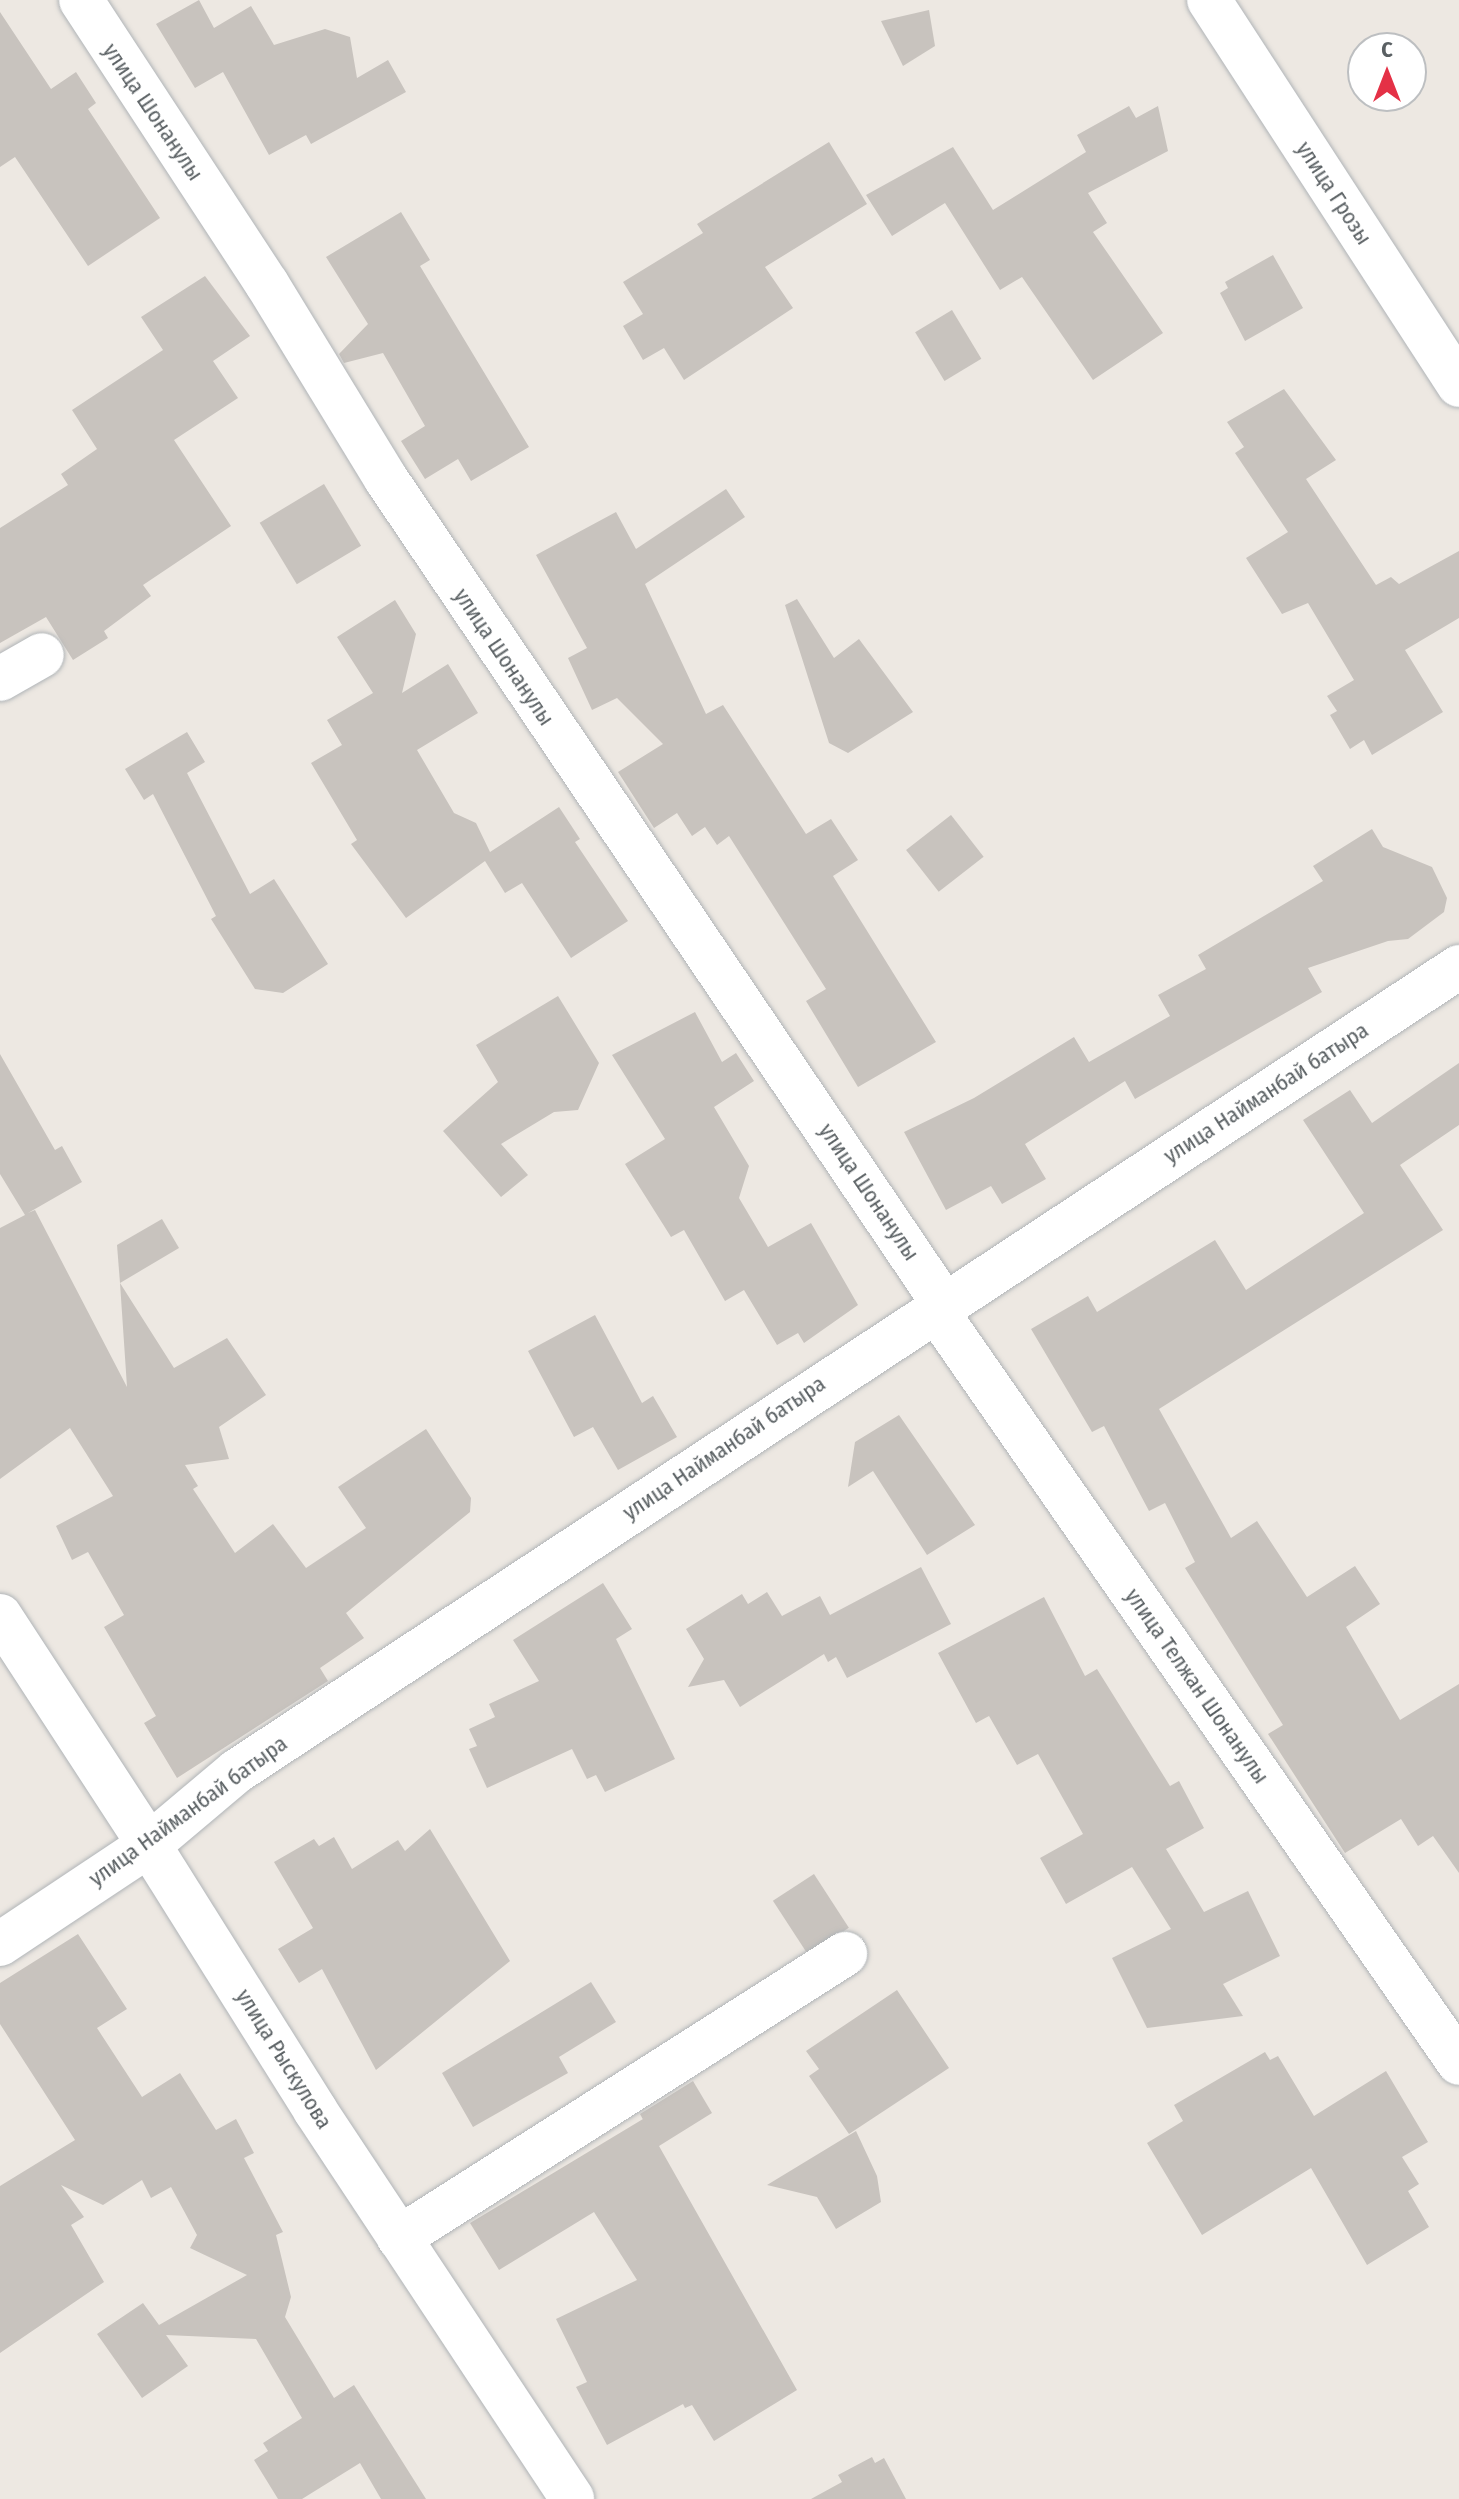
<!DOCTYPE html>
<meta charset="utf-8">
<style>
body{margin:0}
#map{position:relative;width:1459px;height:2499px;overflow:hidden;background:#ede8e2;font-family:"Fira Sans Condensed",sans-serif}
div>[style]{position:absolute}
[style*='--x']{left:calc(var(--x)*1px);top:calc(var(--y)*1px);width:calc(var(--w)*1px);rotate:calc(var(--a)*1deg)}
.building>*{inset:0;background:#c8c3be;transform-origin:0 0}
.roads{filter:drop-shadow(0 0 2px #b0b4b7) drop-shadow(0 0 2px #b0b4b7)}
.minor>*{height:44px;margin:-22px;padding:0 22px;transform-origin:22px;border-radius:22px;background:#fff}
.tertiary>*{height:44px;margin:-22px;padding:0 22px;transform-origin:22px;border-radius:22px;background:#fff}
span{translate:-50% -50%;white-space:nowrap;text-align:center;line-height:1.15;-webkit-text-stroke:7px #fff;paint-order:stroke}
.street-label{font-size:22px;color:#5a6063}
.north{position:absolute;left:1347px;top:32px;width:80px;height:80px;box-sizing:border-box;background:#fff;border:2px solid #bdbfc1;border-radius:50%;rotate:0deg;font-size:22px;font-weight:700;line-height:32px;text-align:center;color:#5a6063}
.north::after{content:'';display:block;margin:auto;width:28px;height:36px;background:#e43146;clip-path:polygon(50% 0,100% 100%,50% 72%,0 100%)}
</style>
<div id="map">
<div class="building">
<div style="clip-path:polygon(199px 0,214px 28px,251px 6px,274px 45px,325px 29px,350px 37px,357px 78px,388px 60px,406px 92px,311px 144px,306px 135px,269px 155px,223px 72px,195px 88px,156px 24px)"></div>
<div style="clip-path:polygon(929px 10px,935px 46px,903px 66px,881px 21px)"></div>
<div style="clip-path:polygon(0 12px,51px 89px,76px 72px,96px 103px,88px 109px,160px 218px,88px 266px,15px 157px,0 167px)"></div>
<div style="clip-path:polygon(1129px 106px,1136px 118px,1158px 106px,1168px 151px,1088px 193px,1107px 223px,1093px 232px,1163px 333px,1093px 380px,1022px 277px,1000px 290px,945px 203px,892px 236px,866px 195px,953px 147px,993px 210px,1086px 152px,1077px 135px)"></div>
<div style="clip-path:polygon(829px 142px,867px 204px,765px 267px,793px 308px,684px 380px,664px 348px,643px 360px,623px 326px,643px 314px,623px 282px,703px 233px,697px 224px)"></div>
<div style="clip-path:polygon(401px 212px,430px 260px,420px 266px,529px 447px,471px 481px,458px 459px,425px 479px,401px 441px,425px 426px,383px 353px,344px 363px,339px 354px,368px 324px,326px 257px)"></div>
<div style="clip-path:polygon(1273px 255px,1303px 308px,1245px 341px,1220px 293px,1228px 288px,1225px 282px)"></div>
<div style="clip-path:polygon(205px 276px,250px 336px,213px 361px,238px 398px,174px 440px,231px 526px,143px 585px,151px 596px,104px 631px,108px 638px,73px 660px,46px 617px,0 643px,0 528px,68px 485px,61px 474px,97px 449px,72px 410px,163px 350px,141px 317px)"></div>
<div style="left:952px;top:310px;width:57px;height:43px;rotate:59deg"></div>
<div style="clip-path:polygon(1284px 389px,1336px 460px,1306px 479px,1376px 585px,1391px 577px,1399px 584px,1459px 551px,1459px 618px,1405px 650px,1443px 712px,1372px 755px,1364px 740px,1350px 749px,1330px 715px,1337px 711px,1327px 696px,1354px 680px,1308px 603px,1282px 614px,1246px 558px,1288px 532px,1235px 453px,1244px 447px,1227px 422px)"></div>
<div style="left:324px;top:484px;width:72px;height:75px;rotate:59deg"></div>
<div style="clip-path:polygon(726px 489px,745px 517px,645px 584px,706px 714px,723px 705px,806px 834px,831px 819px,858px 860px,833px 876px,936px 1042px,858px 1087px,806px 1001px,826px 989px,729px 836px,717px 845px,705px 827px,692px 836px,677px 813px,654px 828px,618px 772px,663px 744px,617px 698px,592px 710px,568px 658px,587px 648px,536px 555px,616px 512px,636px 549px)"></div>
<div style="clip-path:polygon(797px 599px,834px 658px,859px 639px,913px 712px,848px 753px,829px 743px,785px 605px)"></div>
<div style="clip-path:polygon(395px 600px,416px 634px,402px 693px,448px 664px,478px 713px,417px 750px,454px 813px,476px 823px,490px 852px,559px 807px,580px 839px,575px 842px,628px 921px,571px 958px,522px 883px,505px 893px,485px 861px,406px 918px,351px 844px,357px 840px,311px 763px,342px 745px,327px 720px,373px 693px,337px 637px)"></div>
<div style="clip-path:polygon(187px 732px,205px 762px,187px 773px,250px 894px,274px 879px,328px 964px,283px 993px,255px 989px,211px 919px,216px 916px,153px 794px,144px 800px,125px 769px)"></div>
<div style="left:951px;top:815px;width:53px;height:57px;rotate:52deg"></div>
<div style="clip-path:polygon(1372px 829px,1383px 847px,1432px 867px,1447px 898px,1444px 912px,1408px 939px,1388px 941px,1308px 968px,1322px 992px,1135px 1099px,1125px 1081px,1025px 1144px,1046px 1179px,1002px 1204px,991px 1186px,946px 1210px,904px 1132px,974px 1098px,1074px 1037px,1089px 1062px,1170px 1016px,1158px 995px,1206px 969px,1198px 955px,1323px 881px,1313px 866px)"></div>
<div style="clip-path:polygon(558px 996px,599px 1063px,578px 1110px,554px 1112px,501px 1144px,528px 1175px,501px 1197px,443px 1131px,498px 1082px,476px 1045px)"></div>
<div style="clip-path:polygon(695px 1012px,722px 1062px,736px 1053px,754px 1081px,714px 1107px,749px 1166px,739px 1198px,768px 1247px,811px 1223px,858px 1305px,804px 1343px,798px 1333px,777px 1345px,744px 1290px,725px 1301px,684px 1230px,671px 1237px,625px 1164px,665px 1139px,612px 1055px)"></div>
<div style="clip-path:polygon(0 1054px,55px 1150px,62px 1146px,82px 1182px,28px 1213px,35px 1210px,127px 1387px,120px 1283px,174px 1368px,227px 1338px,266px 1395px,219px 1427px,229px 1459px,185px 1465px,198px 1486px,193px 1489px,235px 1553px,273px 1524px,306px 1568px,366px 1528px,338px 1487px,426px 1429px,471px 1498px,470px 1512px,346px 1613px,364px 1638px,320px 1668px,328px 1681px,177px 1778px,144px 1723px,156px 1716px,104px 1627px,124px 1615px,88px 1552px,72px 1560px,56px 1526px,113px 1496px,70px 1428px,0 1479px,0 1228px,25px 1215px,0 1174px)"></div>
<div style="clip-path:polygon(1459px 1063px,1459px 1125px,1400px 1165px,1443px 1230px,1159px 1409px,1231px 1538px,1257px 1521px,1307px 1597px,1355px 1566px,1380px 1604px,1346px 1627px,1400px 1720px,1459px 1684px,1459px 1873px,1433px 1836px,1418px 1846px,1401px 1819px,1345px 1853px,1268px 1734px,1283px 1725px,1185px 1568px,1195px 1562px,1165px 1503px,1149px 1511px,1104px 1426px,1092px 1432px,1031px 1329px,1088px 1296px,1097px 1312px,1215px 1240px,1246px 1290px,1364px 1213px,1303px 1120px,1350px 1090px,1372px 1123px)"></div>
<div style="clip-path:polygon(162px 1219px,179px 1248px,120px 1283px,117px 1245px)"></div>
<div style="clip-path:polygon(595px 1315px,642px 1403px,653px 1396px,677px 1437px,618px 1470px,593px 1427px,574px 1437px,528px 1351px)"></div>
<div style="clip-path:polygon(899px 1415px,975px 1525px,927px 1555px,873px 1471px,848px 1487px,855px 1442px)"></div>
<div style="clip-path:polygon(921px 1567px,951px 1624px,847px 1678px,836px 1657px,828px 1662px,824px 1654px,740px 1707px,724px 1680px,688px 1687px,704px 1659px,686px 1629px,742px 1594px,748px 1604px,767px 1592px,782px 1616px,820px 1596px,830px 1615px)"></div>
<div style="clip-path:polygon(603px 1583px,632px 1629px,616px 1639px,675px 1759px,605px 1792px,596px 1775px,587px 1779px,572px 1749px,487px 1788px,469px 1749px,477px 1746px,469px 1729px,495px 1717px,489px 1704px,539px 1681px,513px 1640px)"></div>
<div style="clip-path:polygon(1044px 1597px,1085px 1676px,1097px 1669px,1170px 1786px,1179px 1781px,1204px 1828px,1166px 1849px,1204px 1912px,1248px 1891px,1280px 1956px,1223px 1984px,1243px 2016px,1147px 2028px,1112px 1958px,1171px 1929px,1132px 1867px,1066px 1904px,1040px 1858px,1083px 1834px,1038px 1754px,1017px 1765px,989px 1716px,976px 1723px,938px 1653px)"></div>
<div style="clip-path:polygon(430px 1829px,510px 1961px,376px 2070px,322px 1969px,299px 1983px,278px 1949px,313px 1928px,274px 1862px,314px 1839px,319px 1846px,334px 1837px,352px 1869px,398px 1840px,405px 1851px)"></div>
<div style="left:814px;top:1874px;width:64px;height:49px;rotate:57deg"></div>
<div style="clip-path:polygon(78px 1934px,127px 2009px,97px 2028px,142px 2097px,180px 2073px,216px 2130px,236px 2119px,254px 2153px,244px 2158px,283px 2232px,276px 2235px,291px 2297px,285px 2317px,334px 2398px,354px 2385px,426px 2499px,381px 2499px,360px 2463px,302px 2499px,278px 2499px,254px 2460px,268px 2451px,263px 2443px,302px 2418px,256px 2339px,166px 2335px,188px 2366px,142px 2398px,97px 2334px,143px 2303px,159px 2325px,247px 2275px,190px 2248px,197px 2235px,171px 2187px,151px 2198px,142px 2180px,103px 2205px,61px 2185px,84px 2217px,71px 2225px,104px 2282px,0 2353px,0 2186px,75px 2140px,0 2024px,0 1983px)"></div>
<div style="clip-path:polygon(591px 1982px,616px 2022px,559px 2057px,568px 2073px,473px 2127px,442px 2073px)"></div>
<div style="clip-path:polygon(897px 1990px,949px 2068px,849px 2134px,809px 2076px,819px 2069px,806px 2051px)"></div>
<div style="clip-path:polygon(1265px 2052px,1270px 2060px,1278px 2056px,1314px 2116px,1386px 2071px,1428px 2142px,1402px 2157px,1419px 2184px,1408px 2191px,1429px 2227px,1367px 2265px,1311px 2168px,1202px 2235px,1147px 2143px,1183px 2121px,1174px 2105px)"></div>
<div style="clip-path:polygon(693px 2081px,712px 2113px,659px 2146px,797px 2390px,714px 2441px,692px 2405px,685px 2408px,683px 2404px,607px 2445px,576px 2387px,587px 2382px,556px 2319px,637px 2280px,594px 2212px,499px 2270px,470px 2223px,643px 2119px,647px 2127px,640px 2114px)"></div>
<div style="clip-path:polygon(856px 2131px,877px 2176px,881px 2202px,836px 2229px,817px 2197px,767px 2185px)"></div>
<div style="clip-path:polygon(872px 2457px,875px 2463px,884px 2458px,906px 2499px,811px 2499px,842px 2482px,838px 2475px)"></div>
</div>
<div class="roads">
<div class="minor">
<div style="--x:81;--y:0;--w:339;--a:56.8"></div>
<div style="--x:267;--y:284;--w:228;--a:58.6"></div>
<div style="--x:386;--y:479;--w:995;--a:55.94"></div>
<div style="--x:0;--y:679;--w:48;--a:-29.7"></div>
<div style="--x:935;--y:1309;--w:918;--a:55.2"></div>
<div style="--x:149;--y:1845;--w:313;--a:57.9"></div>
<div style="--x:315;--y:2110;--w:466;--a:56.5"></div>
<div style="--x:399;--y:2238;--w:529;--a:-32.49"></div>
</div>
<div class="tertiary">
<div style="--x:1209;--y:0;--w:459;--a:57"></div>
<div style="--x:0;--y:1616;--w:273;--a:56.9"></div>
<div style="--x:0;--y:1944;--w:179;--a:-33.6"></div>
<div style="--x:149;--y:1845;--w:115;--a:-40.1"></div>
<div style="--x:237;--y:1771;--w:1463;--a:-33.34"></div>
</div>
</div>
<div class="street-label">
<span style="left:153px;top:112px;rotate:56deg">улица Шонанулы</span>
<span style="left:1334px;top:193px;rotate:57deg">улица Грозы</span>
<span style="left:504px;top:657px;rotate:56deg">улица Шонанулы</span>
<span style="left:1266px;top:1093px;rotate:-33deg">улица Найманбай батыра</span>
<span style="left:869px;top:1192px;rotate:56deg">улица Шонанулы</span>
<span style="left:724px;top:1448px;rotate:-34deg">улица Найманбай батыра</span>
<span style="left:1197px;top:1686px;rotate:55deg">улица Телжан Шонанулы</span>
<span style="left:188px;top:1811px;rotate:-36deg">улица Найманбай батыра</span>
<span style="left:284px;top:2059px;rotate:58deg">улица Рыскулова</span>
</div>
<div class="north">С</div>
</div>
